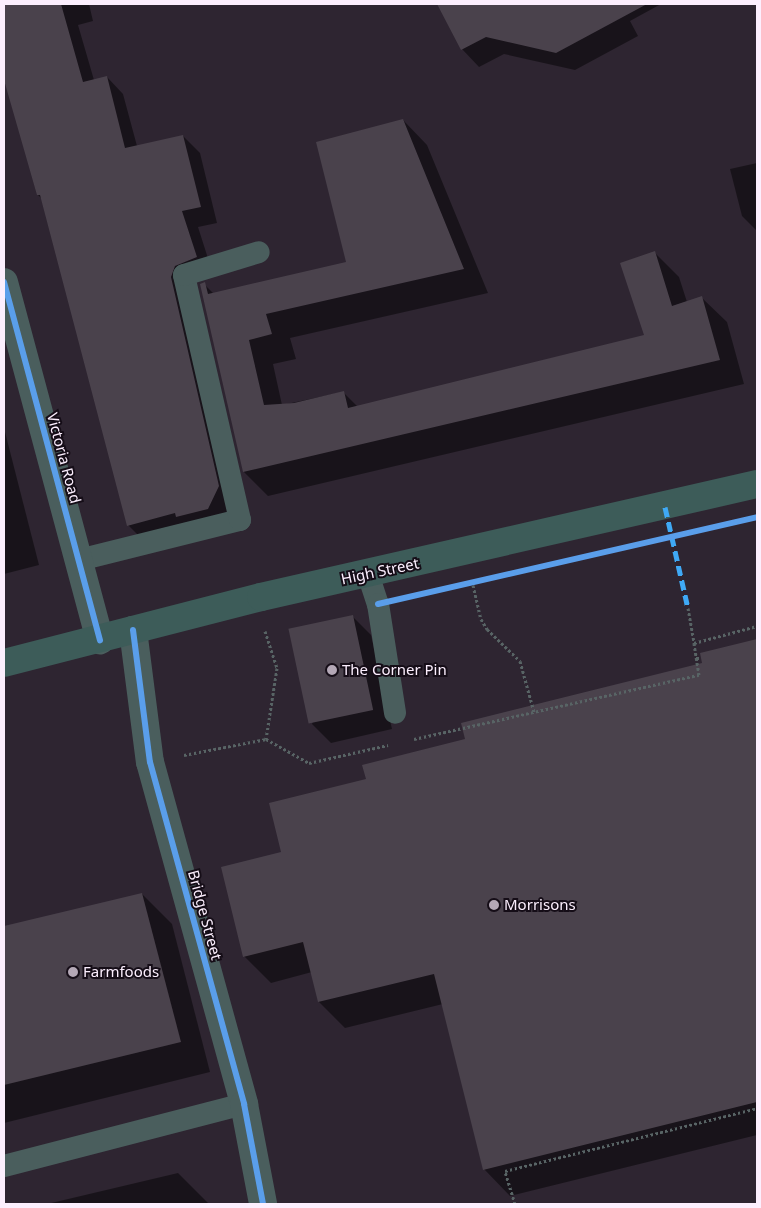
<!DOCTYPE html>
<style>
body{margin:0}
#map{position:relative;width:761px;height:1208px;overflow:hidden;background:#2e2531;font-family:"Noto Sans",sans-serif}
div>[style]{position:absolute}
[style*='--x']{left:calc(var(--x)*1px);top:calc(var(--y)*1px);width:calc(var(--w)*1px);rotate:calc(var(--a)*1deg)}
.shadow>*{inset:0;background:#0007}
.building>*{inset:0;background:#4a424c;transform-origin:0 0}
.path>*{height:3px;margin-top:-1.5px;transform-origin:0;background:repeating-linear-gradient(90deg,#586465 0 2.5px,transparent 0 5px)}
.lane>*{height:22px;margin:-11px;padding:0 11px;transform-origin:11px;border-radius:11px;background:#4a5e5d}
.street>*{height:28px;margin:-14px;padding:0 14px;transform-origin:14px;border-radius:14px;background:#4a5e5d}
.primary>*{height:28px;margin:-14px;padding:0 14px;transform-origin:14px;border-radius:14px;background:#3d5c59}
.quiet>*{height:5px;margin-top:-2.5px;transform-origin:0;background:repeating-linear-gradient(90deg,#3fa9f5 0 10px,transparent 0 15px)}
.cycleway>*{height:6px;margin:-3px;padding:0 3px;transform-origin:3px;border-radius:3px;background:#5a9eea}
.dots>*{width:14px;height:14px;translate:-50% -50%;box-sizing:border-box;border:2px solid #150d17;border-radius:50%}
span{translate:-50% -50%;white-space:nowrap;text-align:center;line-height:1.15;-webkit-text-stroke:4px #150d17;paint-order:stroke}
.street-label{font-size:15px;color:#fceffe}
.poi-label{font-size:15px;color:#fceffe}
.left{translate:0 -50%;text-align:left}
.frame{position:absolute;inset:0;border:5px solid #fceffe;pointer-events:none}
</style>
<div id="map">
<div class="shadow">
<div style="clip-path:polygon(4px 4px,89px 4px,93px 21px,78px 25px,94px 80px,107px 77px,123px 94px,137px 146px,183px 136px,200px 153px,217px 223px,198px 227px,213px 274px,191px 282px,235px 503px,224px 525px,145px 542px,128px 525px,42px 199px,38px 195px,4px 70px)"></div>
<div style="clip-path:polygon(438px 4px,501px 4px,505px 12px,520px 4px,661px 4px,630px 21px,638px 36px,575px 70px,504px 54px,479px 67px,462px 49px)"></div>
<div style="clip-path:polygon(403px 120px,427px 145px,488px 293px,290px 338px,296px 359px,273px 364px,282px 405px,343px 392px,358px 407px,646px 336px,655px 253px,679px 277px,687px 302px,702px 298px,727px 322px,744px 384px,268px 496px,244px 472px,204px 284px,214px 294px,348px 263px)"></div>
<div style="clip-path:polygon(757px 163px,757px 231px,742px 216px,730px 169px)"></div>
<div style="clip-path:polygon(4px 428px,39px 565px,4px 574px)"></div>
<div style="clip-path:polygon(352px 616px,371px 635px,392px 729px,331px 743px,312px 724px)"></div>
<div style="clip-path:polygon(757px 640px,757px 1135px,510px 1196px,484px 1169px,443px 1004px,345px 1028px,319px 1002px,312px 972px,271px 983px,244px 956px,283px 853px,367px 780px,467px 740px,704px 664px,702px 654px)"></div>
<div style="clip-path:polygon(142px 894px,172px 924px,210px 1072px,4px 1123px,4px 928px)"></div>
<div style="clip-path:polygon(178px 1173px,209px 1204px,47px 1204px)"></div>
</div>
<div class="building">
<div style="clip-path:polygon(4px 4px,61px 4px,83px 82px,107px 76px,125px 148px,183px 135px,201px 207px,182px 211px,197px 257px,175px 266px,171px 277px,219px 486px,208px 509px,176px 517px,175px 513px,127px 526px,40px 195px,37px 195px,4px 80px)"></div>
<div style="clip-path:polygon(437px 4px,647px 4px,556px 53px,486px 37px,461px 50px)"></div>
<div style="clip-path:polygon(403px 119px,464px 269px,266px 314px,272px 334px,249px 340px,264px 405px,294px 403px,344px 391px,348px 408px,644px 335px,620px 263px,655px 251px,672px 306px,702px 296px,720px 360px,243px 472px,200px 284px,205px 282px,208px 294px,346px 262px,316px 142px)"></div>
<div style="left:353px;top:615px;width:97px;height:66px;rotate:78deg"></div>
<div style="clip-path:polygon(757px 639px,757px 1102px,483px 1170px,434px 974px,318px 1002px,303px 942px,243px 957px,221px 867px,281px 852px,269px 803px,366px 779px,362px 765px,465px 739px,461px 723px,702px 663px,700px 653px)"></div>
<div style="clip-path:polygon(142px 893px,181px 1042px,4px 1085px,4px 926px)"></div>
</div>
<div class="path">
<div style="--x:473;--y:585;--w:35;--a:77"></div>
<div style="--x:481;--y:619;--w:12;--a:59"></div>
<div style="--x:487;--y:629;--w:46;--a:44.1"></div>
<div style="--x:520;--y:661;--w:53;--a:74.6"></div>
<div style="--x:688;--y:608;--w:36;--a:80"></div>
<div style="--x:694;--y:643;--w:65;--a:-15.1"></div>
<div style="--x:265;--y:631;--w:39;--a:72"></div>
<div style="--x:277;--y:668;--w:72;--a:98.8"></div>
<div style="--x:696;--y:658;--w:5;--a:0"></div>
<div style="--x:414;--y:739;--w:292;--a:-12.7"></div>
<div style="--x:699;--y:675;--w:32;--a:-99"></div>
<div style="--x:184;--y:755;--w:84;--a:-11"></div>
<div style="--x:266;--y:739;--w:49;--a:29.2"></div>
<div style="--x:309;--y:763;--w:81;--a:-12.8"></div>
<div style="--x:515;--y:1204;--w:34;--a:-107"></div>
<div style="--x:505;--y:1171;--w:260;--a:-14"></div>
</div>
<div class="lane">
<div style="--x:79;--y:560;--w:166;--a:-14"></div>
<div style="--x:240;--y:520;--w:251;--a:-102.9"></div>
<div style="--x:184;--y:275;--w:78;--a:-17"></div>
<div style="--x:368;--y:574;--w:32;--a:72"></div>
<div style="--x:378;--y:604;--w:110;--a:81.1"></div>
<div style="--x:4;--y:1166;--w:248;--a:-14.5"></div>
</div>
<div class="street">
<div style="--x:4;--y:282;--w:371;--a:75"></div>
<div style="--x:133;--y:630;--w:133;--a:82.7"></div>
<div style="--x:150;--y:762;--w:355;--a:74.6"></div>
<div style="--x:244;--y:1104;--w:102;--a:79.2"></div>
</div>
<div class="primary">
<div style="--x:4;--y:663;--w:265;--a:-14.4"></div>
<div style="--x:261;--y:597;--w:509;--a:-12.83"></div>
</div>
<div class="quiet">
<div style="--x:665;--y:507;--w:104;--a:77.2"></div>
</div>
<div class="cycleway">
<div style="--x:4;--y:282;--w:371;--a:75"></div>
<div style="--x:378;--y:604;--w:389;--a:-12.9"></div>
<div style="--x:133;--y:630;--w:133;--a:82.7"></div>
<div style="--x:150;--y:762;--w:355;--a:74.6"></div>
<div style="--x:244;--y:1104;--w:102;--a:79.2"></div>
</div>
<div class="dots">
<div style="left:332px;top:670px;background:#b4a8b6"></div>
<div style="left:494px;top:905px;background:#b4a8b6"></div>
<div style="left:73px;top:972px;background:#b4a8b6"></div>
</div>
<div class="street-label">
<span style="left:64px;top:458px;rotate:75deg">Victoria Road</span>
<span style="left:380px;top:571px;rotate:-12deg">High Street</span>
<span style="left:205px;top:915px;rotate:75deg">Bridge Street</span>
</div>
<div class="poi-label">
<span class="left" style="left:342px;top:670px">The Corner Pin</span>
<span class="left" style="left:504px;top:905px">Morrisons</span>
<span class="left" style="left:83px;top:972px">Farmfoods</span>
</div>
<div class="frame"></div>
</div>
